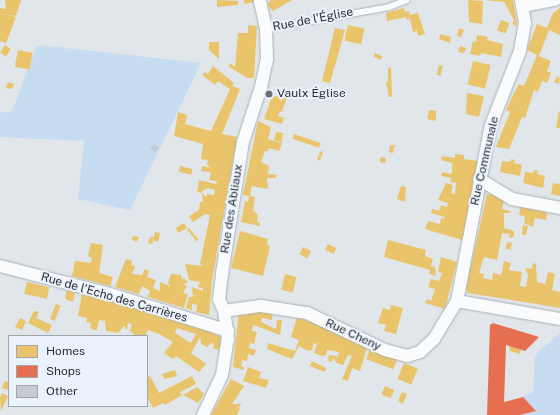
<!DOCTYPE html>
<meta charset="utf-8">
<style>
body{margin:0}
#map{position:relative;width:560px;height:415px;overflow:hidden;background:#e1e6ea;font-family:"Public Sans",sans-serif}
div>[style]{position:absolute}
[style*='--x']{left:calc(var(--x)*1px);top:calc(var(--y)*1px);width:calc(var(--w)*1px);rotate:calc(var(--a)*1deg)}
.green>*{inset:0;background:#c7dcf1}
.homes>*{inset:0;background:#e9c46a;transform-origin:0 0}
.round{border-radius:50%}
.shops>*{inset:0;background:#e76f51}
.building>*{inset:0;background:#c7cace;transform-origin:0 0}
.roads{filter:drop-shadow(0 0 1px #acb0b3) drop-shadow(0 0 1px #acb0b3)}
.lane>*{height:6px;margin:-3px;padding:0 3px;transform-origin:3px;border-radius:3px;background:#fafbfc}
.street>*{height:12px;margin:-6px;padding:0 6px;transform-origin:6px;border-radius:6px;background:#fafbfc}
.dots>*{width:11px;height:11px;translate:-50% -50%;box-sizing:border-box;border:2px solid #eaf3fc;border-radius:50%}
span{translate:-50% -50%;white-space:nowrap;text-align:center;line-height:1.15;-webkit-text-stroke:4px #eaf3fc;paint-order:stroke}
.street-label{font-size:12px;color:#2d3034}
.poi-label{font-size:12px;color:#2d3034}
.left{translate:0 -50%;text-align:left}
.legend{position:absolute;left:8px;top:335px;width:140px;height:72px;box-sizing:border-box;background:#eaf3fc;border:1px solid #9ea5ac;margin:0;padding:5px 7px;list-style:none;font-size:12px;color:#2d3034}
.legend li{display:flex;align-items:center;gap:8px;height:20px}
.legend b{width:20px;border:1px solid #9ea5ac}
</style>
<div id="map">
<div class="green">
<div style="clip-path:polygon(37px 45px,201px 63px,130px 210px,78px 199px,84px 141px,0 137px,0 113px,12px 111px)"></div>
<div style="clip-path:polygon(560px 333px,560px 415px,517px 415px,535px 412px,522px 397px,533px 392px,535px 357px,538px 352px)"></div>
</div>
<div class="homes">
<div style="clip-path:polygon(5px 0,21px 0,16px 16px,4px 14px,16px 17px,6px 43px,0 41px,0 8px,6px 9px)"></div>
<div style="clip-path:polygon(217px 0,238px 1px,238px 5px,217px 7px)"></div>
<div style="clip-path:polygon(244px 0,254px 0,254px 2px,244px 4px)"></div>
<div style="clip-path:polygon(271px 0,292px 0,273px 11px,267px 5px)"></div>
<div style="clip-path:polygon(468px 0,483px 1px,482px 24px,469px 22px)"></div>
<div style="clip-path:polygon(485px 0,513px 0,517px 26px,512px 24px,514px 20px,504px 2px)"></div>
<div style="clip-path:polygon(404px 8px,405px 12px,409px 11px,410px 15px,418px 13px,425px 34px,418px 36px,417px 31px,413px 32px,410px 19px,407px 20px,406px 17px,387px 21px,386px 13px)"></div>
<div style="clip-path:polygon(560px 8px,560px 35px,549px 30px,539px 56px,551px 61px,547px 71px,551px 73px,547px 83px,542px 81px,538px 92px,534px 90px,525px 118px,522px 117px,509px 149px,496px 147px,510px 112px,506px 110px,515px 91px,519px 84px,524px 86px,537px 55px,527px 50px,537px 24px,547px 28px,553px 13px)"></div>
<div style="left:501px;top:20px;width:9px;height:11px;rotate:21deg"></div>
<div style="clip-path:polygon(248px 25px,257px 26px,254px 78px,247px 78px,228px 66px,230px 63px,235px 67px,238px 33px,248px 33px)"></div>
<div style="left:348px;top:25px;width:17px;height:16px;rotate:13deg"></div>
<div style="clip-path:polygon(335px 28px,345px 30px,330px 83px,322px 81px)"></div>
<div style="clip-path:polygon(459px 28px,464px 30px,461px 37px,457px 36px)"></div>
<div style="clip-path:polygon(440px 34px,451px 37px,450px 43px,439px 39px)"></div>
<div style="clip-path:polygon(477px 35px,488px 37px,487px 40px,503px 44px,501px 57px,481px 53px,480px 56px,470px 54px,473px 41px,476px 42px)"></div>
<div style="clip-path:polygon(209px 42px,219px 42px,219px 59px,209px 50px)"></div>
<div style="left:5px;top:45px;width:7px;height:9px;rotate:34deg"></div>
<div style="clip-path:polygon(460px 46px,466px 48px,464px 53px,458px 52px)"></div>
<div style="left:18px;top:50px;width:15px;height:17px;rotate:11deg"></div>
<div style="left:375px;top:53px;width:8px;height:4px;rotate:23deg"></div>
<div style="left:473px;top:61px;width:18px;height:24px;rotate:13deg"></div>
<div style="left:439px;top:65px;width:4px;height:10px;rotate:14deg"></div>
<div style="clip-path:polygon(213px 66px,234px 83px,232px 86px,240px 89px,222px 134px,237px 137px,212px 280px,209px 315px,196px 312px,197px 305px,192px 304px,192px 310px,186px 308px,189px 297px,193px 297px,192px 287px,203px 291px,203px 288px,198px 287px,200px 282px,189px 280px,185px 264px,203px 266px,200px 264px,210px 215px,205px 214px,193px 222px,189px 216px,199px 210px,200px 202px,203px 202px,202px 193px,206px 197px,207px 194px,214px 195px,215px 190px,208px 188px,203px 190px,202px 193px,197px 192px,199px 180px,216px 184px,217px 181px,209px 180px,211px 172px,201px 171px,202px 166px,210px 168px,207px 165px,208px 160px,201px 159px,203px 144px,174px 136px,178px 112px,187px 115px,185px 124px,211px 131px,230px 89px,218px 81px,215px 85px,202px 75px,205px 72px,208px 74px)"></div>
<div style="clip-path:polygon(391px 67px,392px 97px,389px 97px,386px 82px,388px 82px,388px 68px)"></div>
<div style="clip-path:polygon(557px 76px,560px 78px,559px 84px,554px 82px)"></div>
<div style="clip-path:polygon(8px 82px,14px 84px,12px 89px,6px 88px)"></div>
<div style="clip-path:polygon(467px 93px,484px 96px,479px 117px,466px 114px)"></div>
<div style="clip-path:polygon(272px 96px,287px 97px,282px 112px,280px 111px,278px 116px,284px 118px,282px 124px,264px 119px)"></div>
<div style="clip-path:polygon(429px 110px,436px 111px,436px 121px,427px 119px)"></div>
<div style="clip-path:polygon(559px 111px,560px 112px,560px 128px,556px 128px)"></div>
<div style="clip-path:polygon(258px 121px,271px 127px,268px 139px,282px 143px,279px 151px,269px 148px,268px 151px,265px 151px,261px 162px,269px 166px,268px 174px,277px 175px,276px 178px,267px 178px,268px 189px,252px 186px,250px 196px,255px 197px,253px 210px,258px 215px,257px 222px,260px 223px,260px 226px,241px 222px,245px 201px,248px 202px,249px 196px,243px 195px)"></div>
<div style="clip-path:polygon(276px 132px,283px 133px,282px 142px,274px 140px)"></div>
<div style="left:294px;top:134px;width:28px;height:5px;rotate:19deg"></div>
<div style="clip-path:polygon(390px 145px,397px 146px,394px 147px,393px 153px,389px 152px)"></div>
<div style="left:320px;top:151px;width:3px;height:9px;rotate:18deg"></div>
<div style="clip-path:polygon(455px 154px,464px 155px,464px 159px,478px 161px,462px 240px,425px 229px,428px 221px,440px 224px,441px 218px,444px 219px,444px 217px,431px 213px,432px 209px,439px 211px,441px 205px,447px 207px,448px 203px,438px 200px,446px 183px,453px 185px,451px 193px,455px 194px,456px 183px,450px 182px,451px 178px,441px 176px,442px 172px,452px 174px,452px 163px,441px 160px,442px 156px,455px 158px)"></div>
<div class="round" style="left:380px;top:157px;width:6px;height:6px"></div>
<div style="clip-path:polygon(511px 159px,515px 160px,514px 163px,522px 165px,520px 176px,500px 172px,502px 161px,510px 162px)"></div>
<div style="left:180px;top:166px;width:13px;height:6px;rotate:13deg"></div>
<div style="clip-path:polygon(534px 170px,538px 171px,537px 174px,545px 176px,543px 188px,523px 183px,525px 172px,533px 173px)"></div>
<div style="clip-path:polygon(553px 183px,560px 184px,560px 196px,551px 194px)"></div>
<div style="clip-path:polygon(401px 186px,406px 187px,405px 202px,397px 199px)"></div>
<div style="clip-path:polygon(487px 194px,505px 197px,502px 209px,510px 211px,510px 213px,504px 213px,504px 228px,514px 231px,514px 237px,509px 238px,510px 234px,502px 233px,497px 260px,484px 257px,479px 273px,484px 274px,483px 278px,492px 280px,493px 273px,501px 275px,504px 261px,511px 263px,509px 270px,522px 272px,520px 286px,526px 287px,528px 275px,525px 268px,532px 269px,533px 263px,536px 264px,537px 282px,545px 284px,548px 272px,555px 274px,552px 290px,560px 292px,560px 308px,468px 293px,466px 289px)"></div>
<div style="clip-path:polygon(521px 204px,548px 209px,546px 220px,535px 218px,533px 227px,524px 223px,525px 216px,519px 215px)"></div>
<div style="clip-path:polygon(184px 223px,187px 228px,178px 233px,176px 228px)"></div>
<div style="clip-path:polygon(523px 225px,528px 226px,526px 235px,522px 235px)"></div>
<div style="clip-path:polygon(189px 228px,198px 239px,197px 242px,187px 229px)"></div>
<div style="clip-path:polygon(240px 231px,268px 239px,267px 245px,270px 246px,263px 276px,231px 268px)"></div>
<div style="left:155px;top:232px;width:5px;height:9px;rotate:11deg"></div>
<div style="clip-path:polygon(133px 236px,139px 237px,137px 242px,132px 240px)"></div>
<div style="clip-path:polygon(150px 237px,154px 237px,152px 244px,148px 243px)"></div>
<div style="clip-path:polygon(388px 240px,426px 250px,425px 256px,433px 259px,431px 266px,435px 267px,436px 276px,429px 274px,430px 270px,384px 257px)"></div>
<div style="left:507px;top:242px;width:5px;height:7px;rotate:11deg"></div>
<div style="clip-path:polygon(91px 243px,103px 245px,99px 273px,113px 277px,110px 286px,72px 276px,75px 261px,91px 263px,92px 258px,88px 256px)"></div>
<div style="clip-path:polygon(328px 244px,336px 248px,334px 254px,325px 250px)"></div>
<div style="left:303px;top:247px;width:9px;height:8px;rotate:27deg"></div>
<div style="clip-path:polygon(441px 257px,457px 262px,445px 309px,425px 303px,427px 299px,431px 301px,435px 289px,428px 287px,431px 279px,439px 281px,442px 273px,438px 272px)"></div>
<div style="clip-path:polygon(126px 259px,132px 261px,131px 265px,135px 266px,132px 274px,142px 275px,145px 269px,149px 271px,147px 277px,156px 280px,153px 288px,160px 291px,160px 282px,170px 286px,168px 283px,171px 274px,181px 275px,182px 280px,184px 278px,188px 282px,183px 285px,187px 286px,183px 293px,188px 294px,184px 308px,148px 297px,150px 291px,142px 286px,139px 294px,115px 287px)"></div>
<div style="left:285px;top:274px;width:12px;height:16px;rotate:14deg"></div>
<div style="left:27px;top:282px;width:23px;height:12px;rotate:13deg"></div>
<div style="clip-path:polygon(67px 289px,75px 293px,73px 302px,65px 299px)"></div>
<div style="clip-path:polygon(evenodd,82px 293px,200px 327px,221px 337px,219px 350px,213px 348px,214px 344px,211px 343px,207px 347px,201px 344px,200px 337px,191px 353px,206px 364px,199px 372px,176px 356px,173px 359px,164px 353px,173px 342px,159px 334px,148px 330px,145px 336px,136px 336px,130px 331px,132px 324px,128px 323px,127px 330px,124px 326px,118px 333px,106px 331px,105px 321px,99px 320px,97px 330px,94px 330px,90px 328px,91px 323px,86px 322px,87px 318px,78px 316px,82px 293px,177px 328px,196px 334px,191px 343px,175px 333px,177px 328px)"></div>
<div style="left:56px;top:304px;width:5px;height:16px;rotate:22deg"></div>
<div style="clip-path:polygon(391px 305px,403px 308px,396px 334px,384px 331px,386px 325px,378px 323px,383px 308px,390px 310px)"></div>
<div style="clip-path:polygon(273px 310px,272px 320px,262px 318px,261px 322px,276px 329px,277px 320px,282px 320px,280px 335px,253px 325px,252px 331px,257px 332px,254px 344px,250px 343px,249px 348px,256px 350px,254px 356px,248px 354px,247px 361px,242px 360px,241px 366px,244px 367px,244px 370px,233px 367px,239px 311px)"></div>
<div style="clip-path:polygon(34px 311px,39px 312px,36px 318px,52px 325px,48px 333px,28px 323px)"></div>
<div style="clip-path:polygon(297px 317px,368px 344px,360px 371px,352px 368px,348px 381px,342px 379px,352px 356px,348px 355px,343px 365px,337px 363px,333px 358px,332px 362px,328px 361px,329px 355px,337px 356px,337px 359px,339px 352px,327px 350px,326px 355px,322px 356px,314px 353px,317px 344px,314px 343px,312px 350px,308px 351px,299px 346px,292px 359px,267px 349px,268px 343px,295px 351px,299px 340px,291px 337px)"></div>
<div style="clip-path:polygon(20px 318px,26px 321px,22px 330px,15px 327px)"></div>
<div style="clip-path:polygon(509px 346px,521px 349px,520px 354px,510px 351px)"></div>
<div style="left:370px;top:349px;width:29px;height:11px;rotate:20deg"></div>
<div style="clip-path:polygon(312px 361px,326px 368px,325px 372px,310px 366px)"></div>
<div style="left:404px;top:363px;width:15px;height:17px;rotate:23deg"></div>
<div style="clip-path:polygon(248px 367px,261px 372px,259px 378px,269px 380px,266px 388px,243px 381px)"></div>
<div style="clip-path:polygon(175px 370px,177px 376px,164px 379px,162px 374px)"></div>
<div style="clip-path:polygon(150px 376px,159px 393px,192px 376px,196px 384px,180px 392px,182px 395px,165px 405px,163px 403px,153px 408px,147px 396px,147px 377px)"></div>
<div style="clip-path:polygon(231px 379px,244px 386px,232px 404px,241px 404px,240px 407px,234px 405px,240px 408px,237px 415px,211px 415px)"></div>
<div style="clip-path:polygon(5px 381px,9px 382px,8px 390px,2px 388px)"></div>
<div style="left:385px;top:386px;width:10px;height:9px;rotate:24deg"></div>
<div style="clip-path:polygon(197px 387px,204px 394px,198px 403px,183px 395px)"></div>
<div style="clip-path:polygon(402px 392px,407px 394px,403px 404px,398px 401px)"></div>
<div style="clip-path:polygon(2px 393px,8px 396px,1px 411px,0 398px)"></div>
</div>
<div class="shops">
<div style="clip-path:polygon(493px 323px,539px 337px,525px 351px,506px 345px,504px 402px,523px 397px,536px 411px,520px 415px,487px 415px,490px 325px)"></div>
</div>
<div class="building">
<div style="left:154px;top:144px;width:6px;height:6px;rotate:39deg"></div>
</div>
<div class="roads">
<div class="lane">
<div style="--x:266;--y:29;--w:125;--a:-10.1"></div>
<div style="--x:389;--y:7;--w:19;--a:-21"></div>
</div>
<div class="street">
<div style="--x:523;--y:6;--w:33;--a:-11"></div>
<div style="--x:479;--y:179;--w:39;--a:31"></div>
<div style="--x:512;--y:199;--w:49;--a:10.6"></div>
<div style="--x:0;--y:266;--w:114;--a:14.3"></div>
<div style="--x:110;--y:294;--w:124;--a:17.4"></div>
<div style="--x:457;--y:301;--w:105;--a:9.9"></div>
<div style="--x:224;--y:311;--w:37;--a:-8"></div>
<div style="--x:261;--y:306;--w:47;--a:8.7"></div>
<div style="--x:307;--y:313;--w:86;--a:25.4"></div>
<div style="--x:385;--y:350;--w:23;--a:15"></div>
<div style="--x:407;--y:356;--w:14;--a:-17"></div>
<div style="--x:420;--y:352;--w:19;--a:-43"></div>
<div style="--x:434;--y:339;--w:44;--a:-58.8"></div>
<div style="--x:457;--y:301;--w:179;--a:-79.1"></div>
<div style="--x:491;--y:125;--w:79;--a:-68.6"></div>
<div style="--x:520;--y:51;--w:28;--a:-80"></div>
<div style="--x:525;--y:23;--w:23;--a:-100"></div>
<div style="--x:203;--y:415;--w:44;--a:-64.6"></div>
<div style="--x:222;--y:375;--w:36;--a:-81"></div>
<div style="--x:228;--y:339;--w:28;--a:-98"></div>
<div style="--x:224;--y:311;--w:13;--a:-113"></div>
<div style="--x:219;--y:299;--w:26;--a:-83"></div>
<div style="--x:222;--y:273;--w:133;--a:-80.9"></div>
<div style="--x:243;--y:142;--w:58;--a:-71.9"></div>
<div style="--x:261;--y:87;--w:29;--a:-78"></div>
<div style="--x:267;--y:59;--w:30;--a:-92"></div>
<div style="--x:266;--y:29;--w:30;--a:-102"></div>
</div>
</div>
<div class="dots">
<div style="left:269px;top:94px;background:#6c7074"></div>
</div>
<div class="street-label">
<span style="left:313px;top:20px;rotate:-11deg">Rue de l'Église</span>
<span style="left:485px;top:161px;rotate:-77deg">Rue Communale</span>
<span style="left:232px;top:209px;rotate:-81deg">Rue des Abliaux</span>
<span style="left:114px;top:298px;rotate:16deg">Rue de l'Echo des Carrières</span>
<span style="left:353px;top:335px;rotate:25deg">Rue Cheny</span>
</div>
<div class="poi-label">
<span class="left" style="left:277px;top:94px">Vaulx Église</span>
</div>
<ul class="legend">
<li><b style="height:11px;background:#e9c46a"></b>Homes</li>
<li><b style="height:11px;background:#e76f51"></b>Shops</li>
<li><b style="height:11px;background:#c7cace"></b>Other</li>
</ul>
</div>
